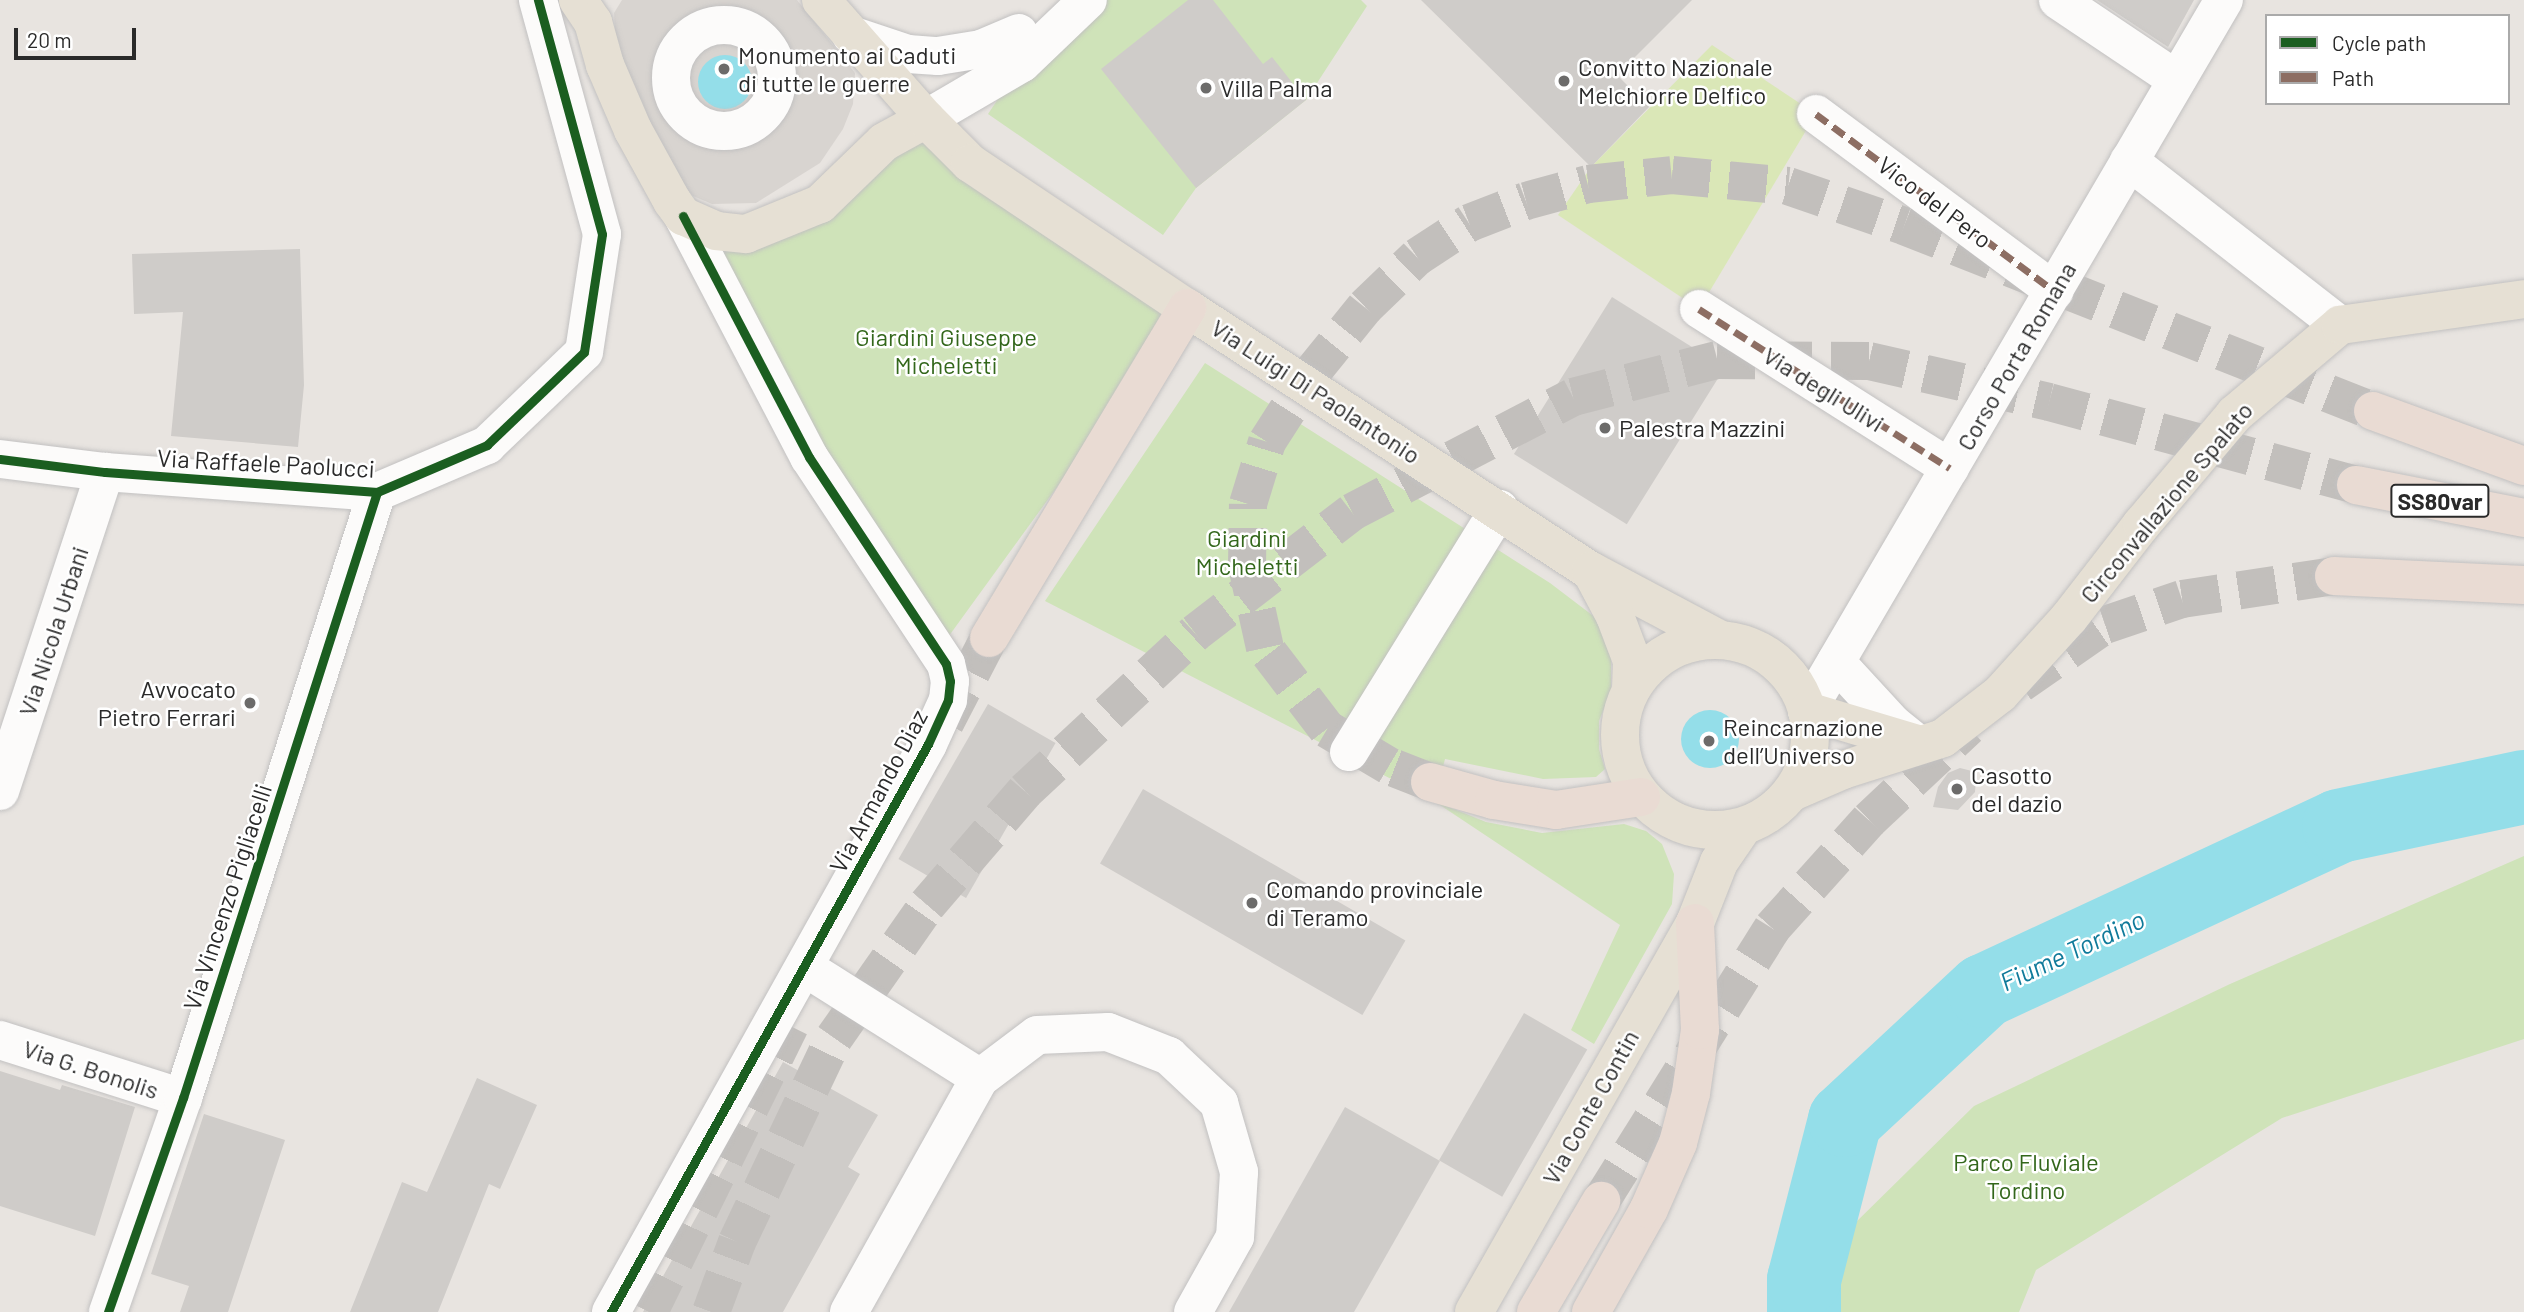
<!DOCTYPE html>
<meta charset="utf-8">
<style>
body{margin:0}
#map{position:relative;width:2524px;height:1312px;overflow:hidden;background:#e8e4e0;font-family:Barlow,sans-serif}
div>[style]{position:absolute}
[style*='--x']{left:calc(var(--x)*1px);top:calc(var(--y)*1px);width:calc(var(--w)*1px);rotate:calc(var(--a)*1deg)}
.green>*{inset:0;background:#cfe3b9}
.pitch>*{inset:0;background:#dae7b7}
.plaza>*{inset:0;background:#d8d4d0}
.water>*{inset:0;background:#94dee9}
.round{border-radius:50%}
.river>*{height:74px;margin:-37px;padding:0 37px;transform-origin:37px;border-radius:37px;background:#94dee9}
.building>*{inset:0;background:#cfccc9;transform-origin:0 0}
.highway-tunnel>*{height:38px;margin-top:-19px;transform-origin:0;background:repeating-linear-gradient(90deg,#c2bfbc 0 38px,transparent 0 57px)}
.roads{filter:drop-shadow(0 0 2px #c2c1c1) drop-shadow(0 0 2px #c2c1c1)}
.minor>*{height:38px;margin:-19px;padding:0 19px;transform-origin:19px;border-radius:19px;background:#fcfbfa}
.minor>.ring{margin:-19px;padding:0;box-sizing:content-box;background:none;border:38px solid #fcfbfa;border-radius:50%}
.major>*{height:38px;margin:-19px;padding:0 19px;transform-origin:19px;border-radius:19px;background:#e6e0d4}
.major>.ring{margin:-19px;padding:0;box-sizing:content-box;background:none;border:38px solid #e6e0d4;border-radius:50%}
.highway>*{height:38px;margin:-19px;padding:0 19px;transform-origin:19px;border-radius:19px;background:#e9dbd3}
.quiet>*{height:7px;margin-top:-3.5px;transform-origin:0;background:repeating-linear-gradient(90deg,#8d6e63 0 14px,transparent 0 21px)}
.cycleway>*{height:9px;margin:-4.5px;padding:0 4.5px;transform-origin:4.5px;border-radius:4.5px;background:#1b5e20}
.dots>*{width:19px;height:19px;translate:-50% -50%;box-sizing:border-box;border:4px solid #fff;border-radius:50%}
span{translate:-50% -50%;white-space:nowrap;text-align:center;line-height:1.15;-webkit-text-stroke:5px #fff;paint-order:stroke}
.shield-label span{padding:2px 5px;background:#fff;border:2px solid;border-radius:5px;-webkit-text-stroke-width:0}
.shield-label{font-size:23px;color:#2a2a2a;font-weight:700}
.poi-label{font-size:24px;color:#2a2a2a}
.left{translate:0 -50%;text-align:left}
.right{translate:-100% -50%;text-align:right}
.street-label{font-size:24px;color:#2a2a2a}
.park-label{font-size:24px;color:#33671b}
.water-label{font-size:26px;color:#0f7a9a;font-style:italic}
.legend{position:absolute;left:2265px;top:14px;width:245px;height:91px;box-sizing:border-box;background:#fff;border:2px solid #aaa;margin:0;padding:9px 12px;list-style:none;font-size:21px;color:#2a2a2a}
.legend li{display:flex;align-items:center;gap:14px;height:35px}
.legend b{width:35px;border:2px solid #aaa}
.scale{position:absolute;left:14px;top:28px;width:122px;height:32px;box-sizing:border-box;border:4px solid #2a2a2a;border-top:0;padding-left:9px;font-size:21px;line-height:24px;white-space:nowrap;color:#2a2a2a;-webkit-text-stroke:5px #fff;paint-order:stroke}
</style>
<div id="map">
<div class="green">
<div style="clip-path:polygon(1088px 0,1361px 0,1367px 6px,1306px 100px,1196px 188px,1163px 235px,988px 114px,1022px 63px)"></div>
<div style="clip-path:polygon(903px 130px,1187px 308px,938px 651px,683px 216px,746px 234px)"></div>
<div style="clip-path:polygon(1205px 363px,1550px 583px,1596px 618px,1611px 656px,1611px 691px,1599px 721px,1599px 749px,1605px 769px,1596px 777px,1543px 779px,1445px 759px,1434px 801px,1486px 822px,1542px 833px,1624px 824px,1646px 831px,1662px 844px,1674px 874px,1672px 904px,1594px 1044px,1571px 1030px,1620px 925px,1434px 801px,1045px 601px)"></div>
<div style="clip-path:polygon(2524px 856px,2524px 1039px,2282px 1118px,2036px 1270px,2019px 1312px,1817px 1312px,1851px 1227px,1974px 1106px,2230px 984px)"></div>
</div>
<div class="pitch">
<div style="clip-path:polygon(1712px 45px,1816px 114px,1699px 309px,1558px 215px,1591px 167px)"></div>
</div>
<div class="plaza">
<div style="clip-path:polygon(622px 0,797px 0,855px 73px,853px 104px,843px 129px,820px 163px,756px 203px,712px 204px,693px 196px,657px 153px,616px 50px,614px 13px)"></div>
</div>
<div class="water">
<div class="round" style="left:698px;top:55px;width:54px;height:54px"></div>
<div class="round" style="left:1681px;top:710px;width:58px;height:58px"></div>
</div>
<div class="river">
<div style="--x:1804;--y:1312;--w:32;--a:-90"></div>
<div style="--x:1804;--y:1280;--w:165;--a:-75.6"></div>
<div style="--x:1845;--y:1120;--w:190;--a:-42.9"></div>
<div style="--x:1984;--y:991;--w:391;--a:-24.9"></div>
<div style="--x:2339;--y:826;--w:189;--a:-11.9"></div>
</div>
<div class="building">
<div style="clip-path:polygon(1188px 0,1213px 0,1263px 64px,1272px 57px,1306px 100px,1196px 188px,1101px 69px)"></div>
<div style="clip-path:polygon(1421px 0,1692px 0,1617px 75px,1649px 107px,1591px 167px)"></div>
<div style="clip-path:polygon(2097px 0,2194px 0,2168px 47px)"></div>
<div style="clip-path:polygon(300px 249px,304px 385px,298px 447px,171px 436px,183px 312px,134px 314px,132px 254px)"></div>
<div style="left:1612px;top:297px;width:133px;height:185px;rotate:32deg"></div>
<div style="left:988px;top:704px;width:78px;height:179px;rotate:30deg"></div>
<div style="clip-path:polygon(1960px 768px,1972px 771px,1976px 779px,1975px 792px,1958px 810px,1933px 807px,1938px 787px,1948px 773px)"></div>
<div style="left:1143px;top:789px;width:303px;height:86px;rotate:30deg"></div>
<div style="left:1524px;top:1013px;width:73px;height:170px;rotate:30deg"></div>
<div style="clip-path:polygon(783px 1062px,878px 1115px,848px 1167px,860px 1174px,783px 1312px,643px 1312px)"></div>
<div style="clip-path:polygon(0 1071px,60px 1090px,62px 1085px,135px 1107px,95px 1236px,0 1206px)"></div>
<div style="clip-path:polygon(477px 1078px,537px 1105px,500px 1189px,489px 1184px,438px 1312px,350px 1312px,402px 1182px,427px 1192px)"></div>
<div style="clip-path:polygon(1345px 1107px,1440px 1161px,1354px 1312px,1229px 1312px)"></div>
<div style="clip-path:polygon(204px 1114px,285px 1140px,228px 1312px,180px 1312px,189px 1286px,151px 1274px)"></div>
</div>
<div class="highway-tunnel">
<div style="--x:2020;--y:684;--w:103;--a:-34.8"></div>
<div style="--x:2105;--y:625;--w:81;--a:-18.7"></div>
<div style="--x:2182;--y:599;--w:154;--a:-8.6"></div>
<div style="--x:945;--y:723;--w:96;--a:-62.6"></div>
<div style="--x:1430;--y:782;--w:44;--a:-158.7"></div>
<div style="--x:1389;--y:766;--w:72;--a:-149.2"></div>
<div style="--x:1327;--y:729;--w:102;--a:-127.4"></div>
<div style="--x:1265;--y:648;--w:84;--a:-102.4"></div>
<div style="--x:1247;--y:566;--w:62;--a:-89.1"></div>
<div style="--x:1248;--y:504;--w:65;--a:-73"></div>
<div style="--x:1267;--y:442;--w:80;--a:-57.3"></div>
<div style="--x:1310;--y:375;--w:87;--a:-51"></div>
<div style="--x:1365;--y:307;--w:72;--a:-43.9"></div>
<div style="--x:1417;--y:257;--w:62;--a:-33.2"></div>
<div style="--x:1469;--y:223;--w:61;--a:-21.1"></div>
<div style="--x:1526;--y:201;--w:64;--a:-15.3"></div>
<div style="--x:1588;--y:184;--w:84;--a:-6.1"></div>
<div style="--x:1672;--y:175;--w:117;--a:5.4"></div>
<div style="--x:1788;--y:186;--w:123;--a:19"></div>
<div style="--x:1904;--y:226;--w:504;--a:21.53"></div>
<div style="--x:1601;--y:1201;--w:322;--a:-57.9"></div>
<div style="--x:1772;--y:928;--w:145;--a:-48.1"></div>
<div style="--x:1869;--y:820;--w:136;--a:-43.2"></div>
<div style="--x:649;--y:1312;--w:319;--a:-63.8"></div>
<div style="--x:711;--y:1312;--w:75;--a:-69.6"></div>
<div style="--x:737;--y:1242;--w:226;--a:-64.6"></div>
<div style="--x:834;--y:1038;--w:162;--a:-55"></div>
<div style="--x:927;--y:905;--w:150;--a:-49.3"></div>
<div style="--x:1025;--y:791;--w:232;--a:-42.9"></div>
<div style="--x:1195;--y:633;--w:198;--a:-37.6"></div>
<div style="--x:1352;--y:512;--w:249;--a:-27.5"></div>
<div style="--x:1573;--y:397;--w:149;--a:-14.4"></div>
<div style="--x:1717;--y:360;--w:152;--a:0.4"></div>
<div style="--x:1869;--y:361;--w:185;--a:12.8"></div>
<div style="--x:2049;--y:402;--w:318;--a:15.1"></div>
</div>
<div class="roads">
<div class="minor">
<div style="--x:2058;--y:0;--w:143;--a:33.9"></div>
<div class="ring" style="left:671px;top:25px;width:68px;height:68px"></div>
<div style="--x:851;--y:35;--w:60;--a:18.4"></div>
<div style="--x:908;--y:54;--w:30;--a:4"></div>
<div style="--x:938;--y:56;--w:44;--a:-9.2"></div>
<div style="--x:981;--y:49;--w:41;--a:-22.8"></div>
<div style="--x:1816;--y:114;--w:297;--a:36.6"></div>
<div style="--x:926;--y:119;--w:111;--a:-30.3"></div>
<div style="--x:1022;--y:63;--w:91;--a:-43.7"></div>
<div style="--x:2129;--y:161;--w:267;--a:37.9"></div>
<div style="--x:1699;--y:309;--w:297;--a:32.4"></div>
<div style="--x:0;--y:459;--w:106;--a:7.1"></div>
<div style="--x:105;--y:472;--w:273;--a:4.2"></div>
<div style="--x:377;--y:492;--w:120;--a:-23.1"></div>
<div style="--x:487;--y:445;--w:134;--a:-43.8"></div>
<div style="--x:584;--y:352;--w:119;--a:-81.3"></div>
<div style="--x:602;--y:234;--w:243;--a:-105.3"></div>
<div style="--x:1836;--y:662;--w:84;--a:47.4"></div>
<div style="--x:1893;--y:724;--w:32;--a:39"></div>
<div style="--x:1807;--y:711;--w:824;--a:-59.61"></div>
<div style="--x:1349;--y:752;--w:286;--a:-58.3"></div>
<div style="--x:0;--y:791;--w:336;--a:-71.8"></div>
<div style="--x:804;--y:967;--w:208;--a:32.2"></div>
<div style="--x:0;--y:1040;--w:192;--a:17.6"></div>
<div style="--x:108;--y:1312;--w:227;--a:-70.7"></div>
<div style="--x:183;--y:1098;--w:636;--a:-72.25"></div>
<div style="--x:611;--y:1312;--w:650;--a:-60.83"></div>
<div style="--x:928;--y:744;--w:48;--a:-65.6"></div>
<div style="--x:948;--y:700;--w:19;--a:-84"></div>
<div style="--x:950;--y:681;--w:17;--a:-103"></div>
<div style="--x:946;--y:664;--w:248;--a:-123.5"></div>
<div style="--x:809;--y:457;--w:272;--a:-117.6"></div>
<div style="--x:849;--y:1312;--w:268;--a:-60.8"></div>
<div style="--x:980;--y:1078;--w:71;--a:-37"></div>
<div style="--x:1037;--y:1035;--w:71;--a:-2.4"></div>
<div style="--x:1108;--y:1032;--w:66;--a:21.5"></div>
<div style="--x:1169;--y:1056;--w:69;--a:43.2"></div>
<div style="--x:1219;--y:1103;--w:72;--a:73.8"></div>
<div style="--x:1239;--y:1172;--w:65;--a:93.5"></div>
<div style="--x:1235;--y:1237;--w:86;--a:119.2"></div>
</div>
<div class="major">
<div style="--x:578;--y:0;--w:27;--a:56"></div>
<div style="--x:593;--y:22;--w:45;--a:74.4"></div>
<div style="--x:605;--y:65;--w:71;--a:66.7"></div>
<div style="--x:633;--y:130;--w:81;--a:61.2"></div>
<div style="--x:672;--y:201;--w:19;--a:54"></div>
<div style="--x:683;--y:216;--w:36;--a:24"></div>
<div style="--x:716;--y:231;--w:30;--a:6"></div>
<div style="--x:746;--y:234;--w:80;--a:-22.1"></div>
<div style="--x:820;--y:204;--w:89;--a:-44.1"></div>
<div style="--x:884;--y:142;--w:48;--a:-28.7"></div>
<div style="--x:821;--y:0;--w:159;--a:48.6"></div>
<div style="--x:926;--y:119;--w:62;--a:45"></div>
<div style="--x:970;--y:163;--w:261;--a:33.8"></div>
<div style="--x:1187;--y:308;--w:482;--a:33.1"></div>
<div style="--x:1591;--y:571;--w:147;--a:28"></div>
<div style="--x:1591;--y:571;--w:51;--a:61.9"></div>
<div style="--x:1615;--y:616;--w:48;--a:69.3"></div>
<div style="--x:1632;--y:661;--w:28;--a:92"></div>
<div class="ring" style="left:1620px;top:640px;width:152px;height:152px"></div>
<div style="--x:1807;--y:711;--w:116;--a:16.6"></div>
<div style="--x:1792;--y:792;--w:56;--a:-23.3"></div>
<div style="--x:1843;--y:770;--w:105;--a:-17.7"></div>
<div style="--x:1943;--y:738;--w:72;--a:-37.7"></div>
<div style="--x:2000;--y:694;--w:103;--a:-47.8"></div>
<div style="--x:2069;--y:618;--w:119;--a:-52.2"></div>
<div style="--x:2142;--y:524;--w:144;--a:-49.8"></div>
<div style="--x:2235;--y:414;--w:138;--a:-40.3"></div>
<div style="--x:2340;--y:325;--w:186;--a:-8"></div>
<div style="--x:1474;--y:1312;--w:447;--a:-60.4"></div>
<div style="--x:1695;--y:923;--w:66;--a:-68.5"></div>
<div style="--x:1719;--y:862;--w:42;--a:-55.6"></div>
</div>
<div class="highway">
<div style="--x:2373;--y:411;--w:161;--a:20"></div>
<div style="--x:2356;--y:485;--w:171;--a:11.1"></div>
<div style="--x:2334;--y:576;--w:190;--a:2.7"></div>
<div style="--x:989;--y:638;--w:385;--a:-59"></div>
<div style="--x:1430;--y:782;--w:66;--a:15.7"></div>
<div style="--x:1494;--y:800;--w:63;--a:9.2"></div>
<div style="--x:1556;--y:810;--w:86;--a:-8.7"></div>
<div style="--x:1536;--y:1312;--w:129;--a:-59.6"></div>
<div style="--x:1591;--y:1312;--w:118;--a:-60.6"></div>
<div style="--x:1649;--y:1209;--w:72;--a:-66.3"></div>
<div style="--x:1678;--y:1143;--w:52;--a:-75.4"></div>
<div style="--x:1691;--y:1093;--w:64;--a:-81.9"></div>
<div style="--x:1700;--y:1030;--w:107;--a:-92.7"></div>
</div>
</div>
<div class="quiet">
<div style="--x:1816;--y:114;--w:297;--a:36.6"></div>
<div style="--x:1699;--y:309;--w:297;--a:32.4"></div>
</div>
<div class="cycleway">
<div style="--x:0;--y:459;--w:106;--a:7.1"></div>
<div style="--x:105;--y:472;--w:273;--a:4.2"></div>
<div style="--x:377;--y:492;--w:120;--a:-23.1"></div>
<div style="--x:487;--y:445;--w:134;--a:-43.8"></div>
<div style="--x:584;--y:352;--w:119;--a:-81.3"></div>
<div style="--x:602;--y:234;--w:243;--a:-105.3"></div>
<div style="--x:108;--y:1312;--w:227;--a:-70.7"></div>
<div style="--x:183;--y:1098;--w:636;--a:-72.25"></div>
<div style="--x:611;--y:1312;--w:650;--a:-60.83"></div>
<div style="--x:928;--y:744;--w:48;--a:-65.6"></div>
<div style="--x:948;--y:700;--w:19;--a:-84"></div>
<div style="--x:950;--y:681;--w:17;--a:-103"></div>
<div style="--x:946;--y:664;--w:248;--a:-123.5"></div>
<div style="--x:809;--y:457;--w:272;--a:-117.6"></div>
</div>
<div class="dots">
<div style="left:724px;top:69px;background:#6c6b6a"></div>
<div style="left:1564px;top:81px;background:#6c6b6a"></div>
<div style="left:1206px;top:88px;background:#6c6b6a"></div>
<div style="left:1605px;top:428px;background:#6c6b6a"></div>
<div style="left:250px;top:703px;background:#6c6b6a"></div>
<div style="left:1709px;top:741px;background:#6c6b6a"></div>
<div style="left:1957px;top:789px;background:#6c6b6a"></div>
<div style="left:1252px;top:903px;background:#6c6b6a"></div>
</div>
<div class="shield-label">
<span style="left:2440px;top:501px">SS80var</span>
</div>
<div class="poi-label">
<span class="left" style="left:738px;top:69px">Monumento ai Caduti<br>di tutte le guerre</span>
<span class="left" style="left:1578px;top:81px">Convitto Nazionale<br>Melchiorre Delfico</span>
<span class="left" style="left:1220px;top:88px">Villa Palma</span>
<span class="left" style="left:1619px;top:428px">Palestra Mazzini</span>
<span class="right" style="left:236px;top:703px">Avvocato<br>Pietro Ferrari</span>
<span class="left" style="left:1723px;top:741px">Reincarnazione<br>dell’Universo</span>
<span class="left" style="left:1971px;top:789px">Casotto<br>del dazio</span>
<span class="left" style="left:1266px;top:903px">Comando provinciale<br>di Teramo</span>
</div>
<div class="street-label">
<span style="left:1935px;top:202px;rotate:37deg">Vico del Pero</span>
<span style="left:2016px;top:356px;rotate:-60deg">Corso Porta Romana</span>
<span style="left:1824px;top:389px;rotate:32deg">Via degli Ulivi</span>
<span style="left:1316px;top:391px;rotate:33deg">Via Luigi Di Paolantonio</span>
<span style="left:266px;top:463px;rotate:3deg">Via Raffaele Paolucci</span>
<span style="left:2166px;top:502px;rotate:-50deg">Circonvallazione Spalato</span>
<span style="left:53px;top:631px;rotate:-72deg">Via Nicola Urbani</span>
<span style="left:878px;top:791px;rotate:-62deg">Via Armando Diaz</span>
<span style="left:227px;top:897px;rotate:-72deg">Via Vincenzo Pigliacelli</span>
<span style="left:91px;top:1069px;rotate:18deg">Via G. Bonolis</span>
<span style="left:1590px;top:1107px;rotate:-61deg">Via Conte Contin</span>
</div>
<div class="park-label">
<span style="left:946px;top:351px">Giardini Giuseppe<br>Micheletti</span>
<span style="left:1247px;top:552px">Giardini<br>Micheletti</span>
<span style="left:2026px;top:1176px">Parco Fluviale<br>Tordino</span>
</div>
<div class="water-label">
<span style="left:2072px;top:950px;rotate:-25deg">Fiume Tordino</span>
</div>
<ul class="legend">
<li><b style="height:9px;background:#1b5e20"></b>Cycle path</li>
<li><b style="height:9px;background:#8d6e63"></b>Path</li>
</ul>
<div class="scale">20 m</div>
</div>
